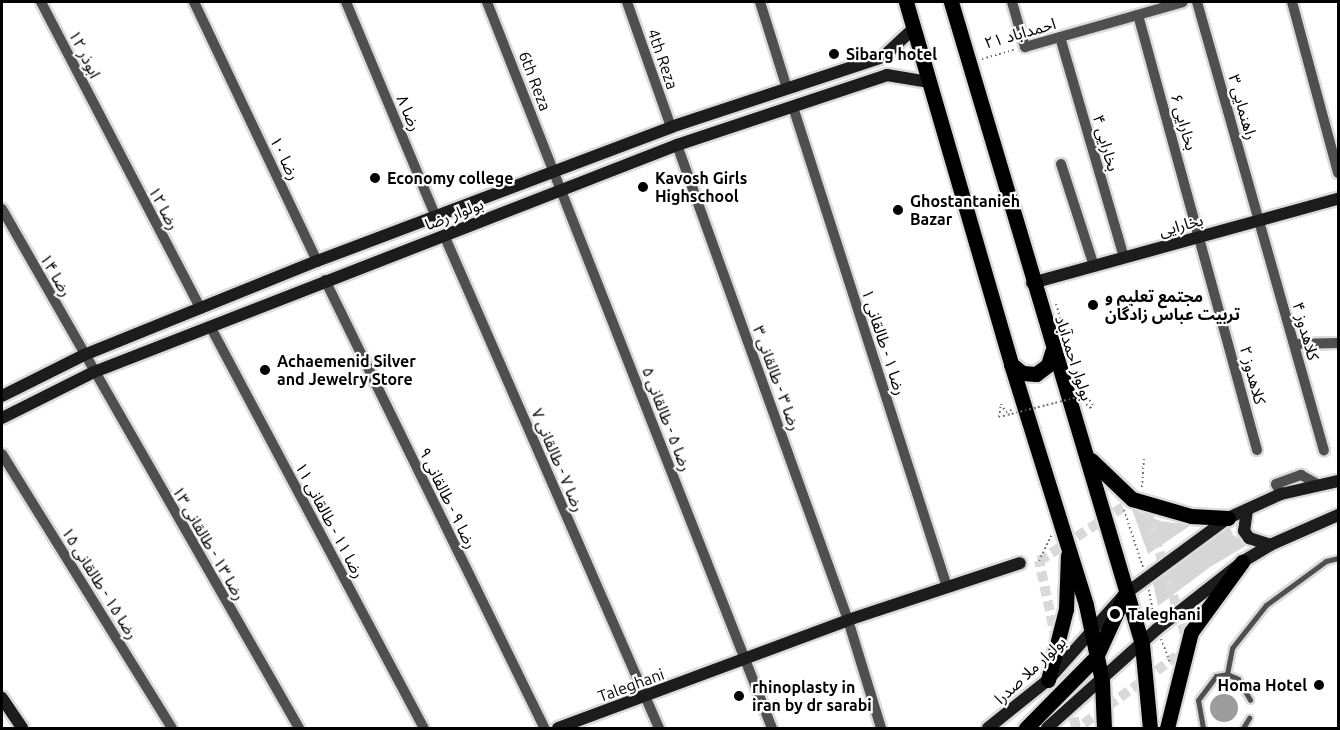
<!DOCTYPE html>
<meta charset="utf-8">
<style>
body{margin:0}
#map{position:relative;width:1340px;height:730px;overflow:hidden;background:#fff;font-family:Ubuntu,"Noto Sans Arabic",sans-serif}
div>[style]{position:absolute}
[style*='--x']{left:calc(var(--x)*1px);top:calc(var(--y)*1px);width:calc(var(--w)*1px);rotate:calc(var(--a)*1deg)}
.green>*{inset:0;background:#d6d6d6}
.water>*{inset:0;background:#9d9d9d}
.round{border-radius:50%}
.street-tunnel>*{height:10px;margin-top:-5px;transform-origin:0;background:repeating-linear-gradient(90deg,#d9d9d9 0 10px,transparent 0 15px)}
.path>*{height:2px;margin-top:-1px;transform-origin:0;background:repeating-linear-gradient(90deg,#717171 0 1.5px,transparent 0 4.5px)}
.roads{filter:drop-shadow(2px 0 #dbdbdb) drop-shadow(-2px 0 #dbdbdb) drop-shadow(0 2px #dbdbdb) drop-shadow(0 -2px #dbdbdb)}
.lane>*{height:5px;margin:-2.5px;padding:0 2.5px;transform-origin:2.5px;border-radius:2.5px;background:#4f4f4f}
.street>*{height:10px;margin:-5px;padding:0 5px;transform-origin:5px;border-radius:5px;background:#4f4f4f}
.secondary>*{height:12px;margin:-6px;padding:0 6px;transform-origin:6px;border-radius:6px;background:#1c1c1c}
.primary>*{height:15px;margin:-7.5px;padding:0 7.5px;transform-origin:7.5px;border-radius:7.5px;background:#000}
.path-bridge>*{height:2px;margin-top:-1px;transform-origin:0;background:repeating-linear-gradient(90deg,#717171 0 1.5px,transparent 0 4.5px)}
.dots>*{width:16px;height:16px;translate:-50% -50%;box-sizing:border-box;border:3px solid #fff;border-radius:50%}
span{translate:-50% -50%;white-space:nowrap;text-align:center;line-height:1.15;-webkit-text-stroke:4.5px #fff;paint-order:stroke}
.street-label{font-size:16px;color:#000}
.poi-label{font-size:16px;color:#000;font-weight:700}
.left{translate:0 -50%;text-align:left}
.right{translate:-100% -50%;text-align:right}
.frame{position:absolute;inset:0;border:3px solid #000;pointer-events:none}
</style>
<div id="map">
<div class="green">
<i style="clip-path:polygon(1132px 509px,1160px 521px,1191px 525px,1148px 554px)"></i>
<i style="clip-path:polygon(1229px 525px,1233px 535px,1249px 544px,1210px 567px,1158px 606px,1153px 583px)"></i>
</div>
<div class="water">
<i class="round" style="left:1210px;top:694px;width:28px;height:28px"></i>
</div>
<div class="street-tunnel">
<i style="--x:1056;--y:640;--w:81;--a:-102.1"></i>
<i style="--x:1039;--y:561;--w:122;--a:-32.7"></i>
<i style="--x:1142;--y:495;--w:159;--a:72.8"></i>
<i style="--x:1189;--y:647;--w:137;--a:143.9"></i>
<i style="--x:1060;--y:659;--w:71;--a:76.9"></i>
</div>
<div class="path">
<i style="--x:982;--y:59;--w:33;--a:-16"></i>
<i style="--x:1056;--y:304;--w:60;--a:73.7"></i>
<i style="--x:1083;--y:401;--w:10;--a:45"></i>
<i style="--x:1090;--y:408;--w:4;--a:-45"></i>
<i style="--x:1093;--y:405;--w:12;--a:-125"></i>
<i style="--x:999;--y:417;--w:13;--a:-81"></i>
<i style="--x:1001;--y:404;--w:9;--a:58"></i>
<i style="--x:1006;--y:412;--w:8;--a:-23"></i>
<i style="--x:1142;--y:487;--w:30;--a:-86"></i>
<i style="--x:1124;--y:510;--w:60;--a:71.6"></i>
<i style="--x:1039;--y:561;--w:28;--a:-64"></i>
<i style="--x:1149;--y:590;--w:27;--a:80"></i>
<i style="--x:1161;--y:639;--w:25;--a:69"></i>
</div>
<div class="roads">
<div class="lane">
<i style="--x:1227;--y:674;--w:26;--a:-79"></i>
<i style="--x:1232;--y:648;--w:55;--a:-51.7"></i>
<i style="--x:1266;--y:605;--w:74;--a:-36.3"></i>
<i style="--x:1326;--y:561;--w:12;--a:-14"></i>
<i style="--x:1203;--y:728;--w:28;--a:-100"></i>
<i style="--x:1198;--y:700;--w:30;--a:-53"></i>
<i style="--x:1216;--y:676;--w:11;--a:-10"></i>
<i style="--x:1227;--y:674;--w:12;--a:24"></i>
<i style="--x:1238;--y:679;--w:24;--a:60"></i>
<i style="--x:1243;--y:728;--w:12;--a:-59"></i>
</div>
<div class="street">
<i style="--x:41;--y:2;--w:346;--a:62.5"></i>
<i style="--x:194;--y:2;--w:287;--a:64.6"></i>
<i style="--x:346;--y:2;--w:233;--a:67.3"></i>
<i style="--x:487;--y:2;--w:780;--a:68.57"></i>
<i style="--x:627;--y:2;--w:133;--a:70.6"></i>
<i style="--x:760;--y:2;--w:90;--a:72.6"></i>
<i style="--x:1012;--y:2;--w:47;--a:73.9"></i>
<i style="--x:1025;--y:47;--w:164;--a:-15.9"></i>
<i style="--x:1197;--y:2;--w:466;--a:74.2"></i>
<i style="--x:1292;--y:2;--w:177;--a:74.9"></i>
<i style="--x:1138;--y:15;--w:451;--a:74.7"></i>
<i style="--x:1060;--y:37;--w:230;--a:73.8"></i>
<i style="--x:793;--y:107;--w:504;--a:72.21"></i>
<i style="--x:677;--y:145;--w:505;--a:70.2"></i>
<i style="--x:848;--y:620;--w:113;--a:73"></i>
<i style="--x:1061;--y:164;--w:107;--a:72.1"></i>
<i style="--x:2;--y:209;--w:598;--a:60.22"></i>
<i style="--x:444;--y:235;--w:538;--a:66.44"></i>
<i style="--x:325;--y:280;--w:499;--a:63.9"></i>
<i style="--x:210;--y:326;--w:455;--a:62"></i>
<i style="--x:1294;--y:344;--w:44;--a:-1.3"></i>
<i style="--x:2;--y:454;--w:322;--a:58.2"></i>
<i style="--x:1281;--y:494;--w:11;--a:-117"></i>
<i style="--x:1276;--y:484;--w:27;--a:-20"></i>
<i style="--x:1301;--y:475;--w:21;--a:29"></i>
</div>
<div class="secondary">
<i style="--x:1032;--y:283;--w:317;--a:-15.4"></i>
<i style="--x:2;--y:396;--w:92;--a:-26.6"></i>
<i style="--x:84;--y:355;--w:251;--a:-22"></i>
<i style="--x:317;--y:261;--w:379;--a:-20.7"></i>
<i style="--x:671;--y:127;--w:223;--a:-18.3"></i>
<i style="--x:883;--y:57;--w:42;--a:-43.1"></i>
<i style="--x:2;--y:418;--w:103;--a:-26.6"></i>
<i style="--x:94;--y:372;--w:626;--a:-21.27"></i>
<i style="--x:677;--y:145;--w:221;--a:-18.4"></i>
<i style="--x:887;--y:75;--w:43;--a:9.5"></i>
<i style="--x:1247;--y:510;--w:21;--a:98"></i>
<i style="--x:1244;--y:531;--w:9;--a:54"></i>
<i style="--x:1249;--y:538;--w:22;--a:18"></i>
<i style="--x:2;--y:698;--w:36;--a:56"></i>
<i style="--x:558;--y:728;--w:309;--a:-20.4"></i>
<i style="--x:848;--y:620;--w:181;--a:-18.3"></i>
<i style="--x:988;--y:728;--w:77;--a:-38.7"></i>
<i style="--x:1048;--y:680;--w:115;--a:-48.2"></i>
<i style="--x:1125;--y:594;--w:128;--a:-36.4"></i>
<i style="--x:1228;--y:518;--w:58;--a:-24.4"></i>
<i style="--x:1281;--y:494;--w:58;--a:-12.8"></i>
<i style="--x:1047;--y:728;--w:148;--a:-42"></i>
<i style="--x:1157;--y:629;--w:108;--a:-38.2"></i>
<i style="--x:1242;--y:562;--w:33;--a:-31"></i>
<i style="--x:1270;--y:545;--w:74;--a:-23.8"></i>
</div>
<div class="primary">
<i style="--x:906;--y:2;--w:377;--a:73.8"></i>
<i style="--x:1011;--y:364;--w:252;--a:72.7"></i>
<i style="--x:1086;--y:605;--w:78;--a:78.1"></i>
<i style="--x:1102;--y:681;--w:47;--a:87.6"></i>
<i style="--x:951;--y:2;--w:670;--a:73.43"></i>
<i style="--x:1142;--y:644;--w:84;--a:84.6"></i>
<i style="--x:1011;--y:364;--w:14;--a:39"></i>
<i style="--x:1022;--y:373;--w:14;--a:4"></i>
<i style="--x:1036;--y:374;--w:15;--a:-37"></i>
<i style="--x:1048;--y:365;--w:14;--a:-73"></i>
<i style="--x:1091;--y:460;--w:57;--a:43.6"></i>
<i style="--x:1132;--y:499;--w:61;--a:16.1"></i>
<i style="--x:1191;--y:516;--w:37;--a:3"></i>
<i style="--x:1048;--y:680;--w:73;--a:-75.8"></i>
<i style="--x:1066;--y:609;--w:54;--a:-87.9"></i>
<i style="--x:1026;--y:728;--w:100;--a:-45.4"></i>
<i style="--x:1096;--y:657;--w:69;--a:-65.3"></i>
<i style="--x:1167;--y:728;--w:99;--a:-76"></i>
<i style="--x:1191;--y:632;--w:87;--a:-53.9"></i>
</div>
</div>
<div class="path-bridge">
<i style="--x:999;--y:417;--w:90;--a:-14.2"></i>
</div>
<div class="dots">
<i style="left:834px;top:54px;background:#000"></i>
<i style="left:375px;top:178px;background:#000"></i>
<i style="left:643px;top:187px;background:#000"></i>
<i style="left:898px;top:210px;background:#000"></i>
<i style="left:1093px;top:305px;background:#000"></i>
<i style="left:265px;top:370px;background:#000"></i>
<i style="left:1115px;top:614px;background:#000"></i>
<i style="left:1319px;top:685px;background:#000"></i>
<i style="left:739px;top:696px;background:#000"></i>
</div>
<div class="street-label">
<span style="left:1020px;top:33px;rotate:-16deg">احمداباد ۲۱</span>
<span style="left:85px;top:54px;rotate:63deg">ابوذر ۱۲</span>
<span style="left:663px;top:59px;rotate:71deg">4th Reza</span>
<span style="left:535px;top:81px;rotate:69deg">6th Reza</span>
<span style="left:1243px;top:107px;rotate:74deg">راهنمایی ۳</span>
<span style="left:409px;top:113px;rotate:67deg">رضا ۸</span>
<span style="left:1184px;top:122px;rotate:74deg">بخارایی ۶</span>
<span style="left:1106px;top:143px;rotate:74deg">بخارایی ۴</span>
<span style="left:285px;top:158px;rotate:64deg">رضا ۱۰</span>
<span style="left:164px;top:208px;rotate:62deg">رضا ۱۲</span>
<span style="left:454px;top:214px;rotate:-21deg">بولوار رضا</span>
<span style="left:1181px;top:225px;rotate:-15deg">بخارایی</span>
<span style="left:56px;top:275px;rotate:60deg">رضا ۱۴</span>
<span style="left:1306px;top:331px;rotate:74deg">کلاهدوز ۴</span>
<span style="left:884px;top:342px;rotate:72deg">رضا ۱ - طالقانی ۱</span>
<span style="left:1074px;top:358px;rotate:72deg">بولوار احمدآباد</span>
<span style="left:1253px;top:375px;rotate:75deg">کلاهدوز ۲</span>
<span style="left:777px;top:378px;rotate:70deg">رضا ۳ - طالقانی ۳</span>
<span style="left:667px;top:419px;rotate:69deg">رضا ۵ - طالقانی ۵</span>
<span style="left:558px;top:460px;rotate:67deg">رضا ۷ - طالقانی ۷</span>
<span style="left:448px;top:498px;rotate:64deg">رضا ۹ - طالقانی ۹</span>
<span style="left:330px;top:520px;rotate:62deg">رضا ۱۱ - طالقانی ۱۱</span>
<span style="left:209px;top:543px;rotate:60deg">رضا ۱۳ - طالقانی ۱۳</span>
<span style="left:100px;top:583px;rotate:58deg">رضا ۱۵ - طالقانی ۱۵</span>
<span style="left:1030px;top:670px;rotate:-43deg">بولوار ملا صدرا</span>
<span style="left:631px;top:685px;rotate:-20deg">Taleghani</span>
</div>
<div class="poi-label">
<span class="left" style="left:846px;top:54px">Sibarg hotel</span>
<span class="left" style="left:387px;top:178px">Economy college</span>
<span class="left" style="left:655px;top:187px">Kavosh Girls<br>Highschool</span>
<span class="left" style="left:910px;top:210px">Ghostantanieh<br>Bazar</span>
<span class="left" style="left:1105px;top:305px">مجتمع تعلیم و<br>تربیت عباس زادگان</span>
<span class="left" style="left:277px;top:370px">Achaemenid Silver<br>and Jewelry Store</span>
<span class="left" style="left:1128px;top:614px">Taleghani</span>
<span class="right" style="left:1307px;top:685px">Homa Hotel</span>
<span class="left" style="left:752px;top:696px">rhinoplasty in<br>iran by dr sarabi</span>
</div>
<div class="frame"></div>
</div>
